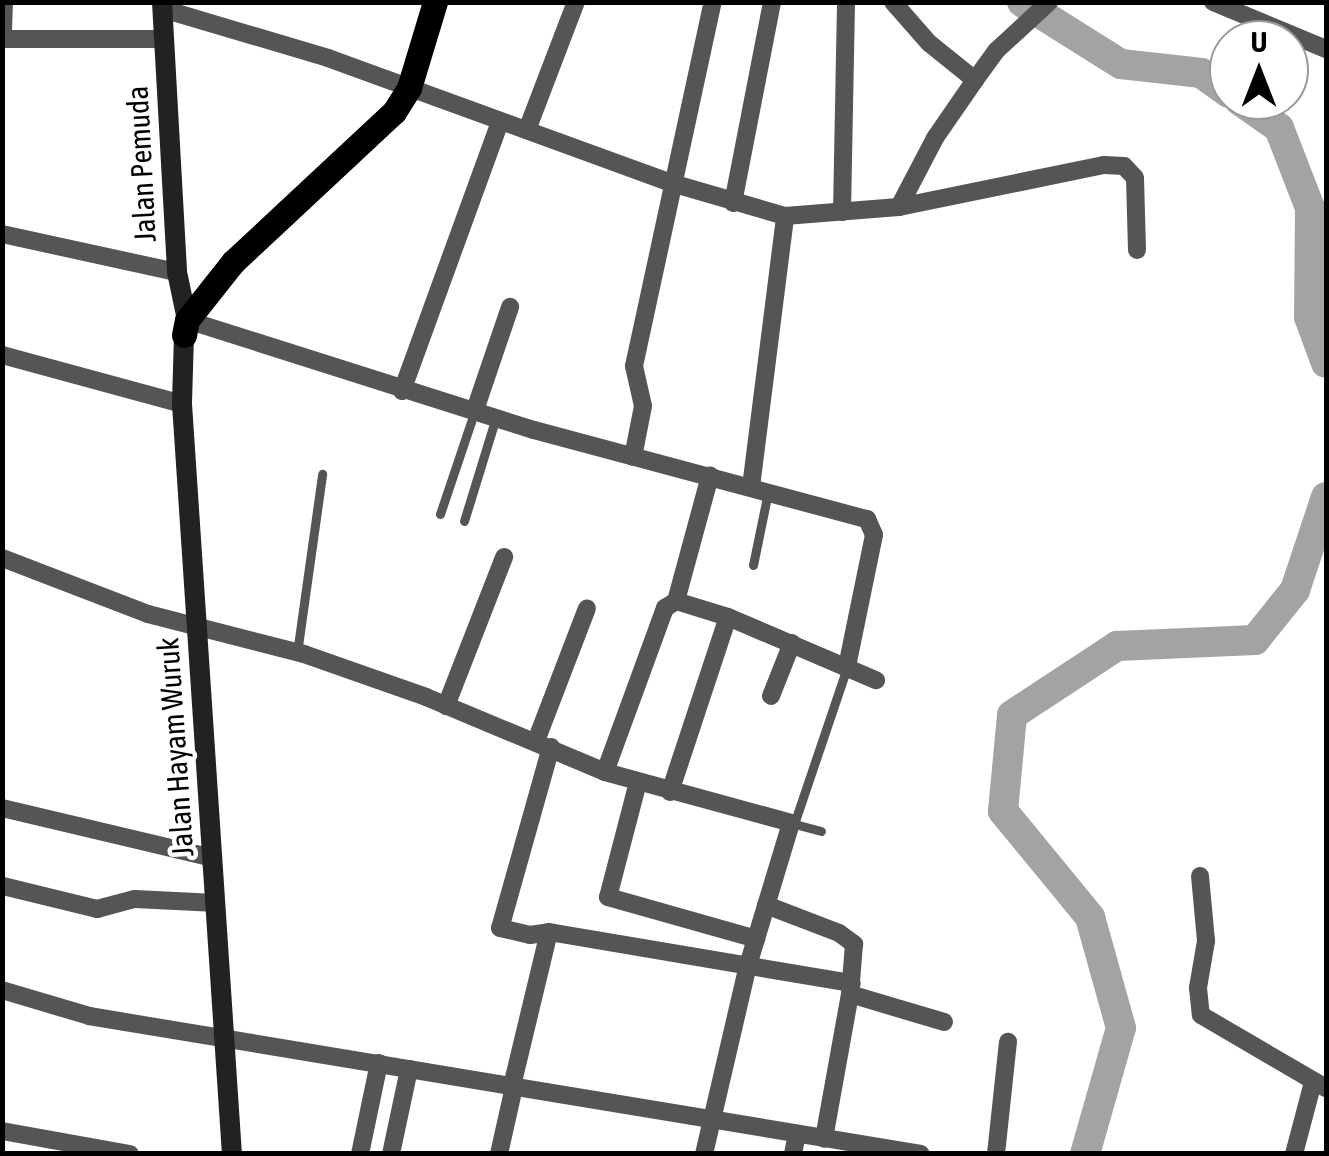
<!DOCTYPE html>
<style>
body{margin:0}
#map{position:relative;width:1329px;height:1156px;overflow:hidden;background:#fff;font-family:"Asap Condensed",sans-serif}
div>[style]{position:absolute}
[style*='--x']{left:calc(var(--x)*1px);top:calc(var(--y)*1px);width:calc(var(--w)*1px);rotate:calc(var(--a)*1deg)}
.river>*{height:30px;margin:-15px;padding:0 15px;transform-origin:15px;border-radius:15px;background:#a3a3a3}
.lane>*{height:9px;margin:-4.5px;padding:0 4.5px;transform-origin:4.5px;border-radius:4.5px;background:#555}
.street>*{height:18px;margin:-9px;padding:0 9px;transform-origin:9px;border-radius:9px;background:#555}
.secondary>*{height:20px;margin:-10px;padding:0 10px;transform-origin:10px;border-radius:10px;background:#222}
.primary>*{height:25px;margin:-12.5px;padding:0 12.5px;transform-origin:12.5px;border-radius:12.5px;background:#000}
span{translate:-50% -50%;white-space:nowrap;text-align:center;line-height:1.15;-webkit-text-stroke:9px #fff;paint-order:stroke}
.street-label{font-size:30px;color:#000}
.frame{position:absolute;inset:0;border:5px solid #000;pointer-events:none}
.north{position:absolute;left:1209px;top:20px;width:100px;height:100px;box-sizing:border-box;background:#fff;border:2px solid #999;border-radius:50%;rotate:0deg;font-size:28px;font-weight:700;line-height:40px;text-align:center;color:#000}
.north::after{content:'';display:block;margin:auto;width:35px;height:45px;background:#000;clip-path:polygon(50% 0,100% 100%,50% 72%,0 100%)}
</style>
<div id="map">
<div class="river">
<i style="--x:1022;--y:2;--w:117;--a:32.1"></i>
<i style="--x:1121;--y:64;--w:81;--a:6.4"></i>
<i style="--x:1201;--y:73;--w:34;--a:36"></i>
<i style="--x:1239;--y:100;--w:49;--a:35"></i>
<i style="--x:1279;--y:128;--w:86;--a:68.8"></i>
<i style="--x:1310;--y:208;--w:109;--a:90.5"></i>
<i style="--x:1309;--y:317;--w:49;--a:69.7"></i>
<i style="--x:1085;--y:1154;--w:131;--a:-74.1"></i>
<i style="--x:1121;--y:1028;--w:115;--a:-105.6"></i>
<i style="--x:1090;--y:917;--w:137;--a:-129.4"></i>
<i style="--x:1003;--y:811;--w:96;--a:-84.6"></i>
<i style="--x:1012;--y:715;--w:126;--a:-33.3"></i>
<i style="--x:1117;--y:646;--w:138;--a:-2.5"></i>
<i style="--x:1255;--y:640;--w:64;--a:-51.3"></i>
<i style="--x:1295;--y:590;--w:98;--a:-71.6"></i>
</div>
<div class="lane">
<i style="--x:440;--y:514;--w:107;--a:-71.4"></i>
<i style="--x:464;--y:521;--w:109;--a:-72.9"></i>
<i style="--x:753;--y:565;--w:75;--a:-78.4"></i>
<i style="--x:297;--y:653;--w:181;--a:-82"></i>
<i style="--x:791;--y:823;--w:31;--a:15"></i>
<i style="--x:794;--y:824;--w:166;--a:-71.3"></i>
</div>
<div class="street">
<i style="--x:4;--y:2;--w:37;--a:92"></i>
<i style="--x:3;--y:39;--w:160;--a:0"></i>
<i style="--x:893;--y:2;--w:55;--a:48.7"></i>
<i style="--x:929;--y:43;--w:59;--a:38.8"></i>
<i style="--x:1213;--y:2;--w:122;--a:22.6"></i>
<i style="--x:163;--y:9;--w:172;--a:16.5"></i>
<i style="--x:328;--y:58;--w:369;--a:20"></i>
<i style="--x:675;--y:184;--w:115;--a:16.2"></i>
<i style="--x:785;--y:216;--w:114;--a:-4.5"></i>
<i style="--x:899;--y:207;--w:209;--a:-11.6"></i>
<i style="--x:1104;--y:165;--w:20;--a:3"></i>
<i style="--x:1124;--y:166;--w:16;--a:47"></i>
<i style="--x:1135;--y:178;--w:72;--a:88.4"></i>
<i style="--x:527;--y:130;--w:137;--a:-69.1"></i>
<i style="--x:733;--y:203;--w:205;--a:-79"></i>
<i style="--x:899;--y:207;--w:78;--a:-62.4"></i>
<i style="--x:935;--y:138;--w:70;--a:-55.4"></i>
<i style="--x:975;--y:80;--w:37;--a:-54"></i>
<i style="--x:997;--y:50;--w:71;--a:-42.7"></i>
<i style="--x:842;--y:212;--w:210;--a:-88.9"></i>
<i style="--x:2;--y:234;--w:179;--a:12.3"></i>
<i style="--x:187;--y:320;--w:364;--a:17.6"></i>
<i style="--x:534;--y:430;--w:345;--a:15"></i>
<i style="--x:867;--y:519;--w:17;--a:66"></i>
<i style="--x:874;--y:535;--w:135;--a:101.6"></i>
<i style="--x:2;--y:355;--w:187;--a:15.2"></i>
<i style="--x:402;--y:391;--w:286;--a:-70"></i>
<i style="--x:475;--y:410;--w:109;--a:-71.2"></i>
<i style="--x:633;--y:457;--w:52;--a:-78.9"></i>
<i style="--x:643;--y:406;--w:41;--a:-102.7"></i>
<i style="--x:634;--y:366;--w:372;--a:-77.8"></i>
<i style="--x:751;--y:487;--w:273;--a:-82.8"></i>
<i style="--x:2;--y:558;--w:156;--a:21"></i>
<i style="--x:148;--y:614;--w:161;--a:14.4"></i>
<i style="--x:304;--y:654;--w:129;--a:19.4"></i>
<i style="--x:426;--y:697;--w:194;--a:22.7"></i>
<i style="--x:605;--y:772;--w:193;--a:15.3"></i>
<i style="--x:791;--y:823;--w:148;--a:106.8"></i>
<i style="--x:748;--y:965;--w:194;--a:103.1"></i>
<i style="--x:676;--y:601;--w:54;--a:17.1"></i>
<i style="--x:728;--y:617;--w:161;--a:23.1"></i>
<i style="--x:771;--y:696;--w:57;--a:-68.4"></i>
<i style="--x:446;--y:706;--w:160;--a:-68.7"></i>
<i style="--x:536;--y:741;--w:142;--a:-69"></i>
<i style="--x:551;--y:747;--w:188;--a:105.7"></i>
<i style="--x:500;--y:928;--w:31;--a:13"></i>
<i style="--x:530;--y:935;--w:19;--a:-9"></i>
<i style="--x:549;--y:932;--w:307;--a:9.6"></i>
<i style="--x:605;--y:772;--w:175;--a:-69.9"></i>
<i style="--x:665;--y:608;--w:13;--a:-32"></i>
<i style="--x:676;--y:601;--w:130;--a:-74.8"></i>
<i style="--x:638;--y:782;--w:119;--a:104.6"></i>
<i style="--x:608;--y:897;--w:154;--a:15.8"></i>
<i style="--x:670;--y:792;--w:184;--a:-71.7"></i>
<i style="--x:2;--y:808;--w:217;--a:13.3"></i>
<i style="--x:1200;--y:876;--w:65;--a:84.7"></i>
<i style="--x:1206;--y:941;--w:48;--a:99.7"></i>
<i style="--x:1198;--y:988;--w:27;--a:84"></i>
<i style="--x:1201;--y:1015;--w:145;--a:30.3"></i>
<i style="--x:3;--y:886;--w:97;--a:13.7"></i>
<i style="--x:97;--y:909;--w:39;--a:-15"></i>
<i style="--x:135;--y:899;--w:81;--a:2.8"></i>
<i style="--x:766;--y:905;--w:78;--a:21"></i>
<i style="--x:839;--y:933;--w:19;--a:36"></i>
<i style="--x:854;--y:944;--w:50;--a:94.6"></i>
<i style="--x:850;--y:994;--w:147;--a:100.2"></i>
<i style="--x:2;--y:990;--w:91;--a:16.6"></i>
<i style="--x:89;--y:1016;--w:843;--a:9.42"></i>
<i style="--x:850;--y:994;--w:98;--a:16.6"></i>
<i style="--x:512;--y:1086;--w:158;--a:-76.5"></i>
<i style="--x:2;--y:1131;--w:130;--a:10.2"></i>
<i style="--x:360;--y:1154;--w:93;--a:-78.2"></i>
<i style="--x:391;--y:1154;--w:87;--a:-78"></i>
<i style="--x:499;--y:1154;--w:69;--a:-77.4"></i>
<i style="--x:793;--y:1154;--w:20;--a:-79"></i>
<i style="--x:996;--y:1154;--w:113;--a:-83.9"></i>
<i style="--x:1294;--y:1154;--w:74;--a:-75.2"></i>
</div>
<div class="secondary">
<i style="--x:162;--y:2;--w:270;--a:86.8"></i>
<i style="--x:177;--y:272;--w:49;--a:78.2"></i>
<i style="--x:184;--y:335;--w:69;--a:91.7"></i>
<i style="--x:182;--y:404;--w:752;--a:86.19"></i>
</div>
<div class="primary">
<i style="--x:184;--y:335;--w:15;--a:-79"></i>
<i style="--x:187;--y:320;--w:74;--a:-51.6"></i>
<i style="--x:233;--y:262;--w:220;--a:-43"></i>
<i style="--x:394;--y:112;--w:28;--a:-58"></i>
<i style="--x:409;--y:88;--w:90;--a:-73.2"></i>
</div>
<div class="street-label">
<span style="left:141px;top:164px;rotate:-93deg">Jalan Pemuda</span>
<span style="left:175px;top:747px;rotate:-94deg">Jalan Hayam Wuruk</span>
</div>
<div class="frame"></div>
<div class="north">U</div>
</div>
